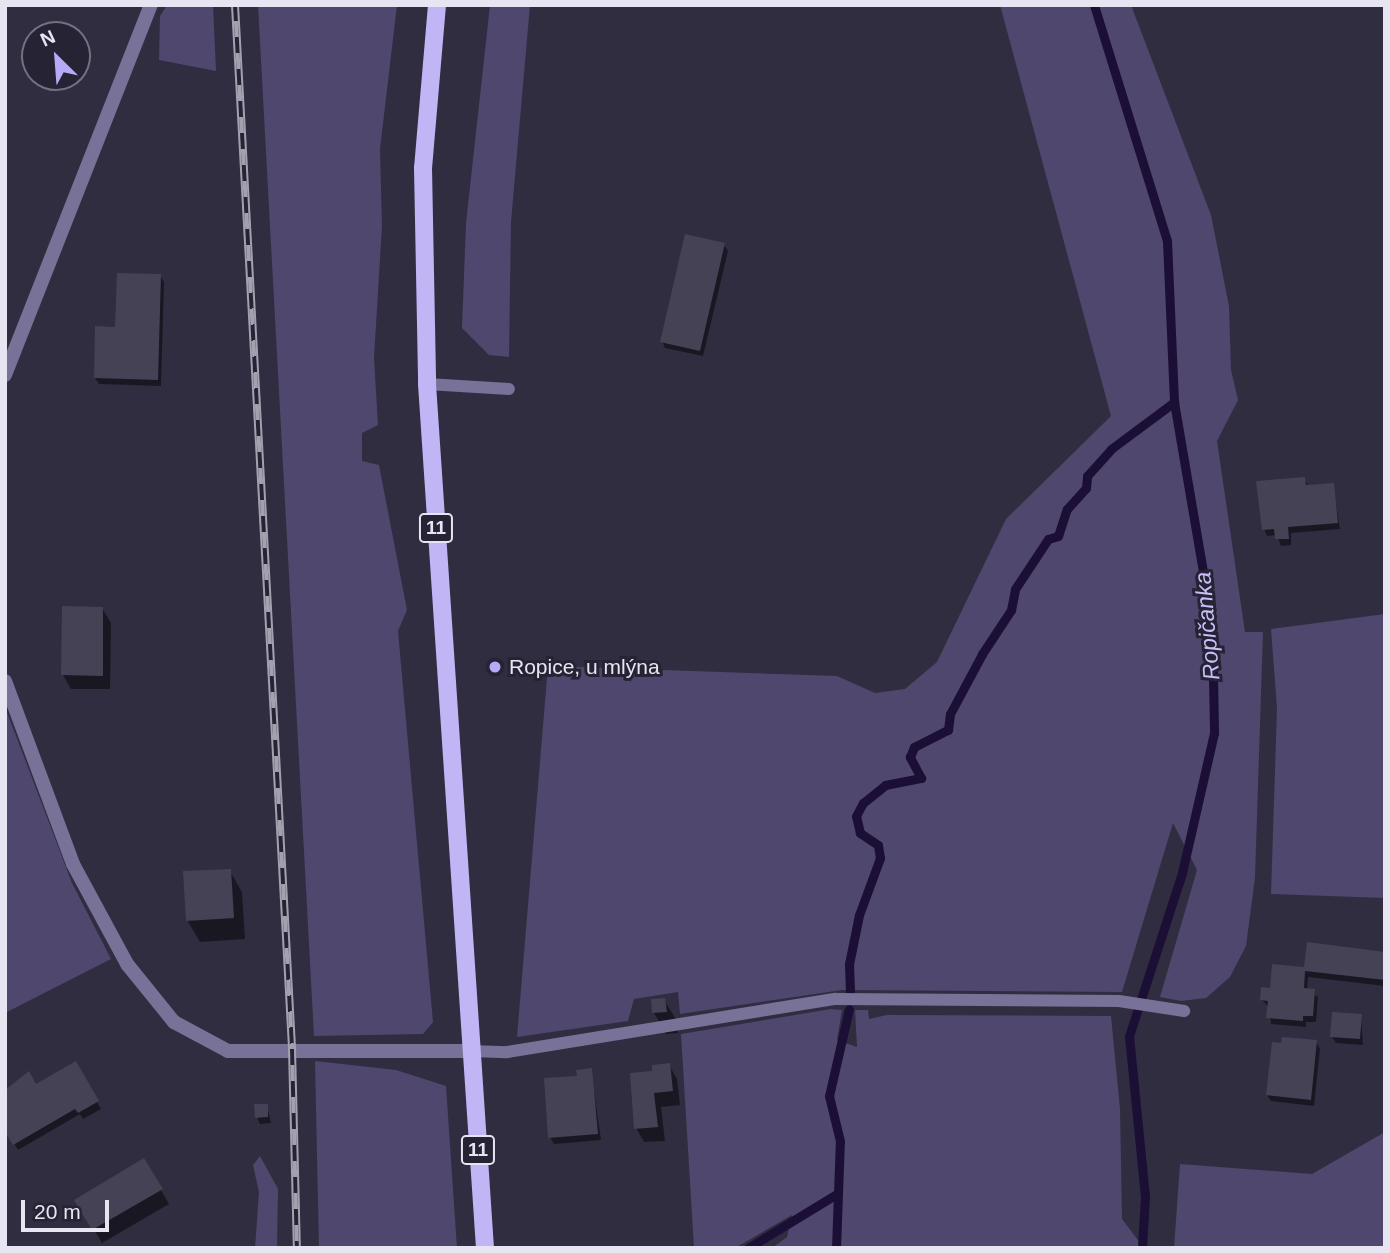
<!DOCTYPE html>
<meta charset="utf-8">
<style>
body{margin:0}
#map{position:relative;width:1390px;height:1253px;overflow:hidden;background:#302d40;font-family:Helvetica,sans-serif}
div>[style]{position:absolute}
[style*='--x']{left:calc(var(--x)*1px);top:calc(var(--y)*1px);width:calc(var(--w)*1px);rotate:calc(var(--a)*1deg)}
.green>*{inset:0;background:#4f476d}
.shadow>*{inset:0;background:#0007}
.stream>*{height:9px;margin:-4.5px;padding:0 4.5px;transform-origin:4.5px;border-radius:4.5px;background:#1b0f36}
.building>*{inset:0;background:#454256}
.lane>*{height:12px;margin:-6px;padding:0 6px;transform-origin:6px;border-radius:6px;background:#787198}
.street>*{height:14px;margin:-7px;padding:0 7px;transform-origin:7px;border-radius:7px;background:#787198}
.primary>*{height:18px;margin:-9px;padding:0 9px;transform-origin:9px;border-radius:9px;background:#c1b5f5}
.rail>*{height:8px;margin-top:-4px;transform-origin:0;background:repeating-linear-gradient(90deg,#262335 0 16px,#a3a1b0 0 32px);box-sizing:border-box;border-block:2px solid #a3a1b0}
.dots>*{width:19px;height:19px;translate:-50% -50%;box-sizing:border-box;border:4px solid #262335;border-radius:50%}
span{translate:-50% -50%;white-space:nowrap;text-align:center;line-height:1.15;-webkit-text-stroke:6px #262335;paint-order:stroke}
.shield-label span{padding:2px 5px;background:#262335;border:2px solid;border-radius:5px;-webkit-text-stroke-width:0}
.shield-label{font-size:19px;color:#e7e5f2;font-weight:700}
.poi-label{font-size:21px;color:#e7e5f2}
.left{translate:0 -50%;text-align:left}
.water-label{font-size:23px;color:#c9bef9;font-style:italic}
.frame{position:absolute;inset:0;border:7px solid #e7e5f2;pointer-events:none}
.north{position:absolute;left:21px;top:21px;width:70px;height:70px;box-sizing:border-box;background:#262335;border:2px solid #737181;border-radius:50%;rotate:335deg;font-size:19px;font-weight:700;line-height:28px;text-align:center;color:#e7e5f2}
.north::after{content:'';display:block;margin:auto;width:24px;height:32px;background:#b9aaf7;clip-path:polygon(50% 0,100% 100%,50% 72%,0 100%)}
.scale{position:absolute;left:21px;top:1200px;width:88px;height:32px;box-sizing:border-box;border:4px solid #e7e5f2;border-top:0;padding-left:9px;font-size:21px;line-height:24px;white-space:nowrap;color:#e7e5f2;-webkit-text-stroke:5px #262335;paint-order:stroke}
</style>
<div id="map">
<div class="green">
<i style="clip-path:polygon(167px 5px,213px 5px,216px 71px,159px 60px,160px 16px)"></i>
<i style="clip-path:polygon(258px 5px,397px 5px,380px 149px,382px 226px,374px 358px,378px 425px,362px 433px,362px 461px,379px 465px,407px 610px,398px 631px,433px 1022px,423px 1034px,314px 1036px)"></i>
<i style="clip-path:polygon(490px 5px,530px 5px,511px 222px,509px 357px,489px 355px,462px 328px,466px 223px)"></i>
<i style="clip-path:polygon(1000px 5px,1131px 5px,1211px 215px,1229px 306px,1231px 370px,1238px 400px,1217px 441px,1245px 632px,1263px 632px,1255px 878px,1246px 946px,1230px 977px,1206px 998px,1181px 1001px,1160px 997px,1197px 870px,1173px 823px,1122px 992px,842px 990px,680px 1014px,678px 992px,634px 999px,628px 1021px,517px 1037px,548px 666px,837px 676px,875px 693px,905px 689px,937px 662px,1006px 519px,1111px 416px)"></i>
<i style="clip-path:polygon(1385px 614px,1385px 898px,1271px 894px,1277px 708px,1271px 629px)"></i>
<i style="clip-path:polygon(5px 707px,72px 883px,111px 959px,5px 1013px)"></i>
<i style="clip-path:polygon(831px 1009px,842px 1010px,837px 1040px,857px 1047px,855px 1010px,868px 1010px,869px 1019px,887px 1015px,1111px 1016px,1120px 1109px,1122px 1219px,1144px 1248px,772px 1248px,787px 1237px,792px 1215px,735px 1248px,694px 1248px,681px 1034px)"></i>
<i style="clip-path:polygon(315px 1061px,396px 1070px,446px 1086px,457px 1248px,319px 1248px)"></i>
<i style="clip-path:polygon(1385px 1132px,1385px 1248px,1174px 1248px,1180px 1164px,1312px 1174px)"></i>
<i style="clip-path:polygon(260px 1156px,278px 1189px,277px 1248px,255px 1248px,259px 1192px,253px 1165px)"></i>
</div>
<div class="shadow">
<i style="clip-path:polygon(724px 245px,728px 251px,703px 356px,665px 348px,662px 341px)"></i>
<i style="clip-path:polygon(160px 276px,164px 282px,161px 386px,99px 384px,95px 378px,117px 328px)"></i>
<i style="clip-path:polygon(1304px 479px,1308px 485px,1333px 484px,1340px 529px,1291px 533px,1291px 545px,1281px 546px,1277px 535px,1267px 536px,1264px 529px)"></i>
<i style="clip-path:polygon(102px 608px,111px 623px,110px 689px,71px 689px,63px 675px)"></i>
<i style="clip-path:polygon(230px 871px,242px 892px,245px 939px,200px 942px,187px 920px)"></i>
<i style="clip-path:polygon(1385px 953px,1385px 986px,1308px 977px,1307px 990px,1318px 997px,1316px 1022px,1306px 1022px,1306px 1027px,1271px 1024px,1269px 1007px,1262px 1000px,1272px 990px,1306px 969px)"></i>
<i style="clip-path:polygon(664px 1000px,677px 1021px,678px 1033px,666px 1034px,654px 1013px,653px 1001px)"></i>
<i style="clip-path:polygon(1361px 1016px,1363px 1045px,1336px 1043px,1332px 1037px)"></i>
<i style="clip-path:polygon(1316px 1042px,1320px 1049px,1314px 1106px,1271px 1101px,1267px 1095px)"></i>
<i style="clip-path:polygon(75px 1063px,101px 1109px,83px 1119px,80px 1114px,18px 1150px,5px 1128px)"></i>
<i style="clip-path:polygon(669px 1065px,677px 1079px,680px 1105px,661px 1107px,665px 1141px,644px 1142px,636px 1128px,654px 1073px)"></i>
<i style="clip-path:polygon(591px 1070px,601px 1140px,554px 1144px,550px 1137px,579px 1077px)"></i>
<i style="clip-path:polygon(267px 1106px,271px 1123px,260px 1124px,257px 1117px)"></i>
<i style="clip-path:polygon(144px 1161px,169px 1204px,102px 1243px,77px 1201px)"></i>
</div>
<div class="stream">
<i style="--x:1094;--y:5;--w:247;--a:72.8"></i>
<i style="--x:1167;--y:241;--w:161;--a:87.5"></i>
<i style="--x:1174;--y:402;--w:226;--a:80.3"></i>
<i style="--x:1212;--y:625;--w:108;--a:88.9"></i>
<i style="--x:1214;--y:733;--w:144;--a:102.9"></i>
<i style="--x:1182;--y:873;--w:171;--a:108"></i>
<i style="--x:1129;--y:1036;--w:162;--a:84.3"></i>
<i style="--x:1145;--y:1197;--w:51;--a:93.4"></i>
<i style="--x:850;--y:992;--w:28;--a:-92"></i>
<i style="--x:849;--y:964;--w:50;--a:-78.5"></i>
<i style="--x:859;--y:915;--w:61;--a:-69.8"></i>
<i style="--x:880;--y:858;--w:13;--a:-99"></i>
<i style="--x:878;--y:845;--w:22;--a:-146"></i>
<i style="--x:860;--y:833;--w:17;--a:-103"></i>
<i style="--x:856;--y:816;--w:15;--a:-62"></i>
<i style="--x:863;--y:803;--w:28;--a:-39"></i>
<i style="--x:885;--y:785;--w:37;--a:-11"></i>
<i style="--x:921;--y:778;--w:24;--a:-118"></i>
<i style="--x:910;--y:757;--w:11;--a:-68"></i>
<i style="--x:914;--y:747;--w:38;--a:-27"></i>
<i style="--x:948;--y:730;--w:16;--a:-83"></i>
<i style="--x:950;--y:714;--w:68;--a:-61.9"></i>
<i style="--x:982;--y:654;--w:53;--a:-56.6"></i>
<i style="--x:1011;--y:610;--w:21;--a:-79"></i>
<i style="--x:1015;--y:589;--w:60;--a:-56.6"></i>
<i style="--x:1048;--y:539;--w:10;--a:-17"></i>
<i style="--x:1058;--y:536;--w:28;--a:-72"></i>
<i style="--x:1067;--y:509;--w:28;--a:-48"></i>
<i style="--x:1086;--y:488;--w:12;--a:-85"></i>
<i style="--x:1087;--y:476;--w:36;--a:-48"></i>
<i style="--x:1111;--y:449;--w:79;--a:-36.7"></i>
<i style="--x:748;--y:1248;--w:105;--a:-31.4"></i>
<i style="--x:836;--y:1248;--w:107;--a:-87.9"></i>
<i style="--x:840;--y:1141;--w:46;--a:-103.7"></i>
<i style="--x:829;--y:1096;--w:89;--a:-77.1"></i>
</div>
<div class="building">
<i style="clip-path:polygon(685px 234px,725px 243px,700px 351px,660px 342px)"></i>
<i style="clip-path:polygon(117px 273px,161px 274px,158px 380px,94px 378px,95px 326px,115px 327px)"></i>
<i style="clip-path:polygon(1305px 477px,1306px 485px,1334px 483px,1338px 523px,1288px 527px,1289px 539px,1275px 539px,1274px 529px,1262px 530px,1256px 481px)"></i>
<i style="clip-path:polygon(62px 606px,103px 607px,103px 676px,61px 675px)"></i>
<i style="clip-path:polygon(231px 869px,234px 918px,186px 921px,183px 871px)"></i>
<i style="clip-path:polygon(1307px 942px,1385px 952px,1385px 980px,1305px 971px,1304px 988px,1315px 989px,1313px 1016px,1303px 1016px,1303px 1021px,1266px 1018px,1268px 1001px,1260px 1000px,1261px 987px,1270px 988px,1272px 964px,1304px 967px)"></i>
<i style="clip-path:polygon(665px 998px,667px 1012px,652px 1013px,651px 999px)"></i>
<i style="clip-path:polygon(1332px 1012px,1362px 1014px,1360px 1039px,1330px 1037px)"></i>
<i style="clip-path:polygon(1282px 1037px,1317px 1040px,1311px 1100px,1266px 1095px,1272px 1042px,1281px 1043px)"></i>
<i style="clip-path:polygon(76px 1061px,99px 1101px,78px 1113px,75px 1109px,13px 1145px,5px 1132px,5px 1090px,29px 1071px,36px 1084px)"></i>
<i style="clip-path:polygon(670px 1063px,673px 1091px,654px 1093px,658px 1127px,634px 1129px,630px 1073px,652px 1071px,652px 1065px)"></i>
<i style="clip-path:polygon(592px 1068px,598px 1134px,548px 1138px,544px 1078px,577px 1076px,576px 1070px)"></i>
<i style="clip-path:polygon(254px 1104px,268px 1104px,268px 1117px,255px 1118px)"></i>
<i style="clip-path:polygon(144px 1158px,163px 1189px,92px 1230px,74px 1200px)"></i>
</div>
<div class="lane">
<i style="--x:427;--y:384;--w:82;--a:3.5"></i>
<i style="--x:471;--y:1051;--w:36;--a:2"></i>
<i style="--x:507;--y:1052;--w:333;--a:-9.2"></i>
<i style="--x:836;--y:999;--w:283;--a:0.4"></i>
<i style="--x:1119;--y:1001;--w:66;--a:8.7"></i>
</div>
<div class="street">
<i style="--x:5;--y:375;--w:398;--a:-68.5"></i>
<i style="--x:5;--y:681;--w:195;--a:69.6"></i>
<i style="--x:73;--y:864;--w:114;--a:61.6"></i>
<i style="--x:127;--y:964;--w:75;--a:51"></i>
<i style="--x:174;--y:1022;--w:61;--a:28.2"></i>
<i style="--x:228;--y:1051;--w:243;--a:0"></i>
</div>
<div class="primary">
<i style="--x:437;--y:5;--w:164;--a:94.9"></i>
<i style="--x:423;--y:168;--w:216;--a:88.9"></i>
<i style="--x:427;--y:384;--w:866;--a:86.16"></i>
</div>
<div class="rail">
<i style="--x:235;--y:5;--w:1046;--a:86.87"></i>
<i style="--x:292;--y:1049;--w:199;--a:88.6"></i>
</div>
<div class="dots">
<i style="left:495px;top:667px;background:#b9aaf7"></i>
</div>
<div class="shield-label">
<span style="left:436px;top:528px">11</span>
<span style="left:478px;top:1150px">11</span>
</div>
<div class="poi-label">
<span class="left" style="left:509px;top:667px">Ropice, u mlýna</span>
</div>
<div class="water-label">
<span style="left:1207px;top:626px;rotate:-95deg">Ropičanka</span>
</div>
<div class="frame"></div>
<div class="north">N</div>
<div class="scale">20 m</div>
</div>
